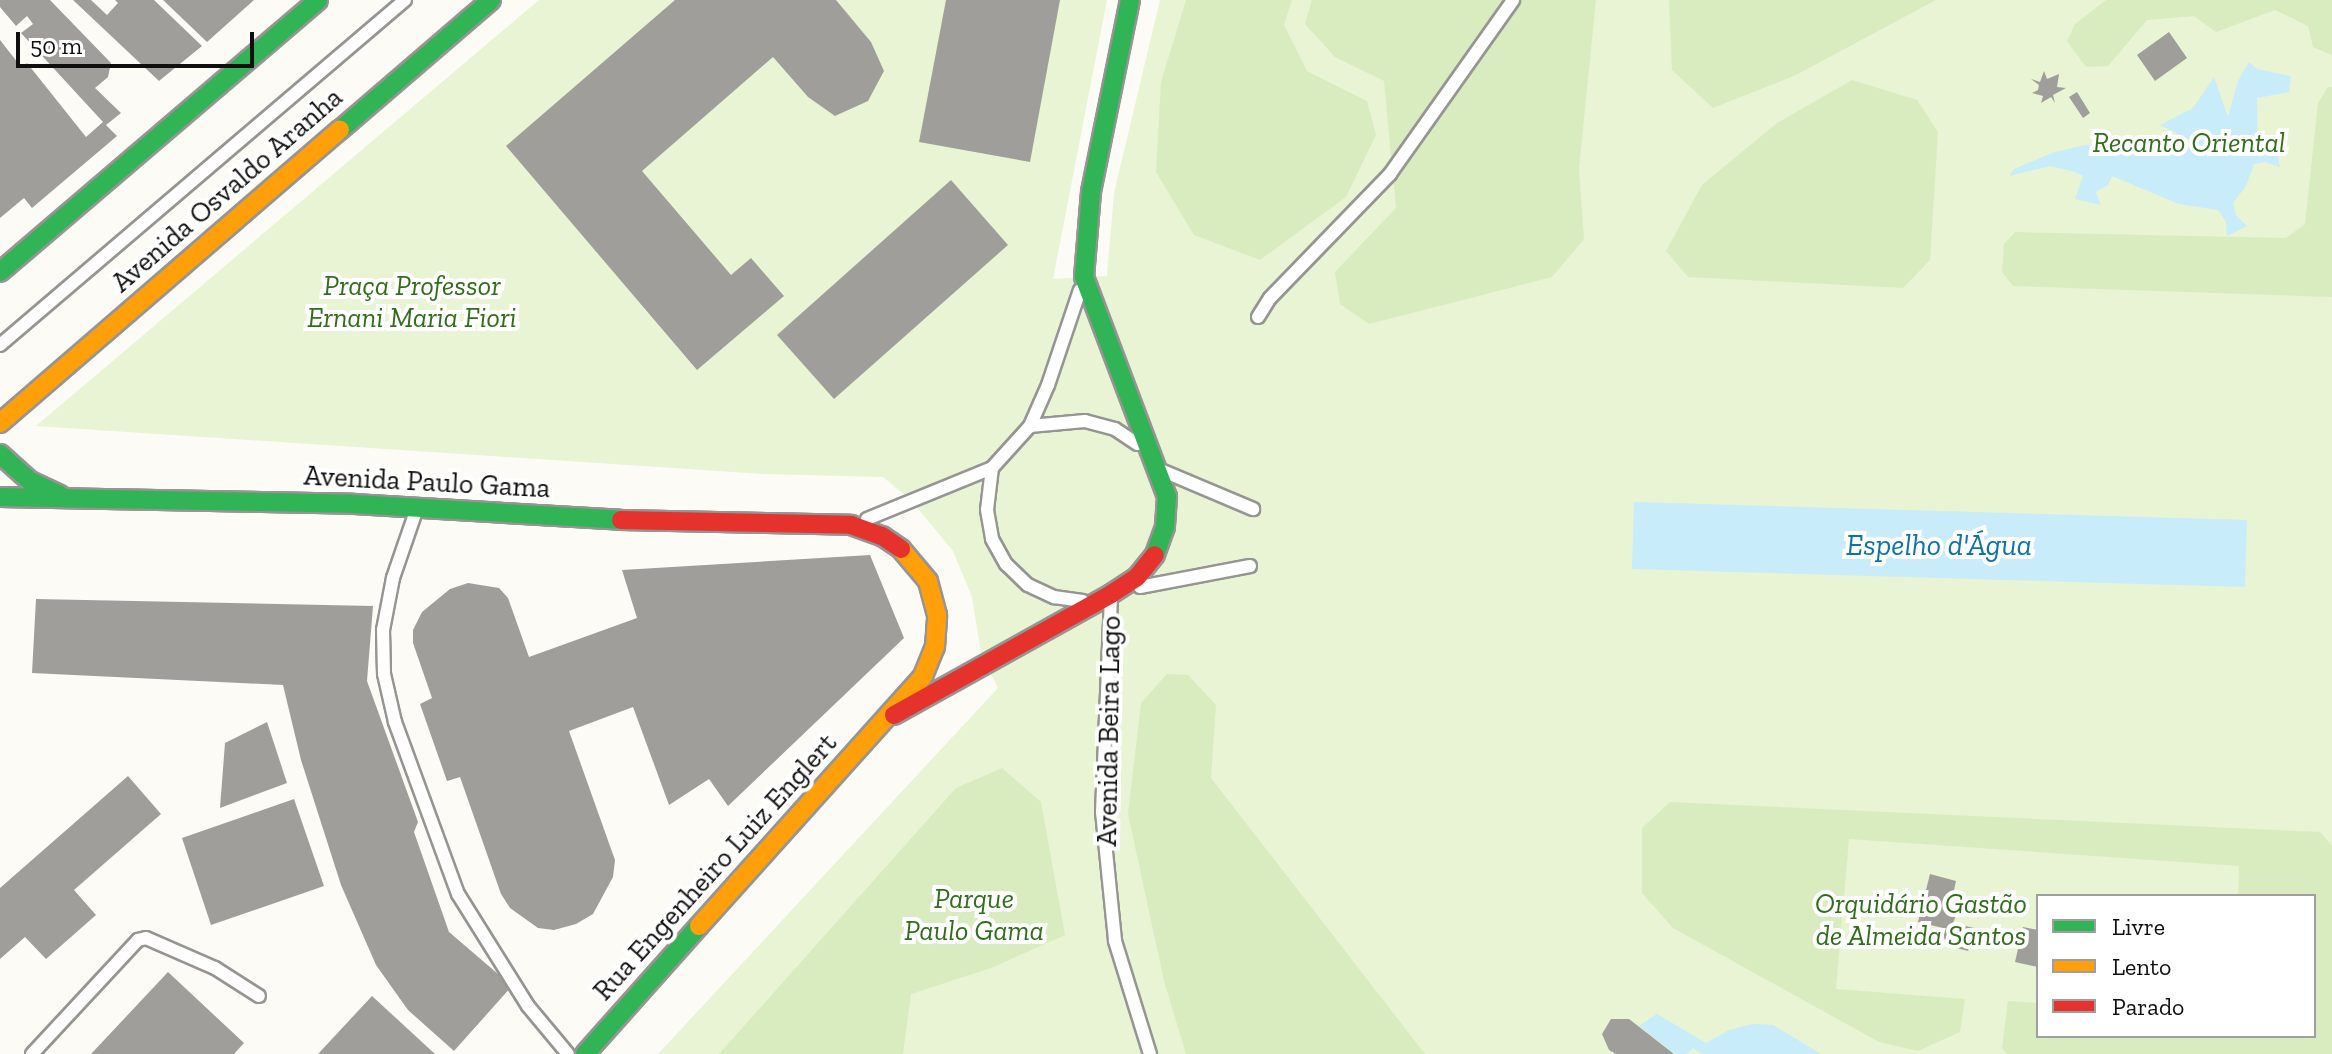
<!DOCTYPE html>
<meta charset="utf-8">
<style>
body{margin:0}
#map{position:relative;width:2332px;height:1054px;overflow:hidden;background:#fcfbf5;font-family:"Zilla Slab",serif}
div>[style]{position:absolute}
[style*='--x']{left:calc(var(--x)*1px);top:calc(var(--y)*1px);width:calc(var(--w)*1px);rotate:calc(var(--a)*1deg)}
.green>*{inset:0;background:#e8f4d3}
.forest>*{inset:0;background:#d9ecc0}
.water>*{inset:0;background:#c8ecf9}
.building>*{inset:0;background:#a09e9a}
.roads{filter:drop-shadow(2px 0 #969593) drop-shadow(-2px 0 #969593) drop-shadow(0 2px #969593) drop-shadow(0 -2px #969593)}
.lane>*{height:12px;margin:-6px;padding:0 6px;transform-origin:6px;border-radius:6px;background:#fffefe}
.fast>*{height:18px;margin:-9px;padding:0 9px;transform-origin:9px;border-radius:9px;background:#30b455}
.slow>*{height:18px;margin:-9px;padding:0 9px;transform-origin:9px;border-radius:9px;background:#ff9f0a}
.jam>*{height:18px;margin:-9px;padding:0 9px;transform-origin:9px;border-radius:9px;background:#e5322d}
span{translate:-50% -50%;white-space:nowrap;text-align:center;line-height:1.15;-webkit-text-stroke:8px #fff;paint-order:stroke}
.park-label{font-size:28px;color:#316e19;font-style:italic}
.street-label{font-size:28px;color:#0f0f0f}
.water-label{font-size:30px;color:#0c73ae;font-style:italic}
.legend{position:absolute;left:2036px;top:894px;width:280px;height:144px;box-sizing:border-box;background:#fff;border:2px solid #9f9f9f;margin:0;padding:10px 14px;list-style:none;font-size:24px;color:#0f0f0f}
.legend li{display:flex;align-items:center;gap:16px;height:40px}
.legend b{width:40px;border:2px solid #9f9f9f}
.scale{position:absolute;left:16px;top:32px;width:238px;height:36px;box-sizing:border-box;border:4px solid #0f0f0f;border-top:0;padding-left:10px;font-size:24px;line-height:28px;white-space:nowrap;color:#0f0f0f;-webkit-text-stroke:6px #fff;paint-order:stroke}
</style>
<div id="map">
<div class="green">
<i style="clip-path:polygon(evenodd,539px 0,1107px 0,1053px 279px,1107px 276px,1114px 193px,1160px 0,2332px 0,2332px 1054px,658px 1054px,998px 688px,981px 653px,972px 597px,953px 551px,910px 499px,883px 477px,764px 474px,36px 426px,539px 0,2038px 896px,2314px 896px,2314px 1036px,2038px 1036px,2038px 896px)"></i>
</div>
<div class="forest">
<i style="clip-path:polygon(1186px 0,1292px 0,1284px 25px,1307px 71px,1367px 101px,1376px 135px,1346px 197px,1260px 260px,1194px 235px,1156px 172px,1161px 82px)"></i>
<i style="clip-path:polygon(1312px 0,1596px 0,1579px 169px,1584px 239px,1552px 277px,1369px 324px,1340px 304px,1335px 272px,1396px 208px,1384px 81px,1335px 57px,1305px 24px)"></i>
<i style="clip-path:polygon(1669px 0,1936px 0,1794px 76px,1713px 108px,1672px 70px)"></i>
<i style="clip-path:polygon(2106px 0,2332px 0,2332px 55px,2313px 47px,2308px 26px,2275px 10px,2216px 32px,2194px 16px,2147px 20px,2108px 66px,2086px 67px,2067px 41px,2075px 24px)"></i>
<i style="clip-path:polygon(1852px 80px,1917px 100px,1938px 132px,1930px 260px,1903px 288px,1688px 277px,1666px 251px,1702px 185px,1777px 123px)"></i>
<i style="clip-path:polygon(2328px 87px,2332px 87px,2332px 297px,2013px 286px,2002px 272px,2004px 244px,2015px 232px,2286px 238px,2305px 224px,2318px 103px)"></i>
<i style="clip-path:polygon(1167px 674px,1188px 675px,1216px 705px,1211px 778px,1425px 1054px,1186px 1054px,1164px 981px,1128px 814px,1141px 703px)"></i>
<i style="clip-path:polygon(1002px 768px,1041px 802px,1065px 935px,991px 968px,911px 994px,903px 1054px,719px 1054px,956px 788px)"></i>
<i style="clip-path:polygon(1670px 802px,2320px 832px,2332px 846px,2332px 1054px,2007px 1054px,2002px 1048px,2008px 1001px,2038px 1003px,2038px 1036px,2314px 1036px,2314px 896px,2238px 896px,2239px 866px,1849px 839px,1836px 989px,1965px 999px,1960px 1032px,1918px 1051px,1879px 1042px,1673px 928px,1642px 893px,1642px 828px)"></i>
</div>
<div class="water">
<i style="clip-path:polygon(2249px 62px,2257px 69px,2291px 76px,2289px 92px,2257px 98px,2258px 149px,2282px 145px,2278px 158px,2280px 167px,2265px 162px,2254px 164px,2246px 186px,2233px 203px,2236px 215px,2247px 226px,2227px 236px,2226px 222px,2218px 210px,2179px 204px,2112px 176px,2108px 185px,2096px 192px,2101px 205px,2075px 199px,2083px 176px,2075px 172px,2050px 166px,2009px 176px,2014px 169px,2052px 153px,2085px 145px,2109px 144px,2110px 138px,2120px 146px,2129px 147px,2131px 138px,2141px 147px,2151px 148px,2156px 138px,2168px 146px,2189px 148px,2195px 143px,2160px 125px,2193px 108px,2214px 77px,2228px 117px,2238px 81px)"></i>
<i style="clip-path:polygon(1634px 502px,2247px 520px,2245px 587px,1632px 569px)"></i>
<i style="clip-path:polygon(1657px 1014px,1706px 1043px,1729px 1030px,1752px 1024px,1773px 1025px,1821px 1054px,1702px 1054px,1693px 1048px,1687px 1054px,1675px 1054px,1639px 1026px)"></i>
</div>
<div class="building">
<i style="clip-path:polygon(0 0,50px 0,111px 63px,108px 77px,95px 88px,121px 113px,106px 125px,117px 136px,32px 208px,24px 198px,0 218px,0 40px,22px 68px,27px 63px,86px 137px,103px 122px,21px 33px,33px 24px,27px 16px,16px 26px,0 7px)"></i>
<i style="clip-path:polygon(73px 0,91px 0,107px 15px,118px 3px,115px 0,154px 0,202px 46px,159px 81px)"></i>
<i style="clip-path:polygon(163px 0,254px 0,207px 42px)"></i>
<i style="clip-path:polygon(675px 0,836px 0,871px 42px,884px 71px,868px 101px,835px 116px,808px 97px,773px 57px,642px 171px,731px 275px,751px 258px,784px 296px,697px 370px,506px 146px)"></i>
<i style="clip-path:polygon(946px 0,1060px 0,1030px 162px,919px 142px)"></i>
<i style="clip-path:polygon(2169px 32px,2187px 58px,2155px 81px,2137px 55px)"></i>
<i style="clip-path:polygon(2044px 71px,2047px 79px,2059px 74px,2057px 87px,2066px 88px,2053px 95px,2055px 103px,2051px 97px,2041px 103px,2043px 96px,2032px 93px,2038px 90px,2039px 85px,2031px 79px,2040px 82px)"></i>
<i style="clip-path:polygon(2077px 92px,2090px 113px,2083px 118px,2069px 97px)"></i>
<i style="clip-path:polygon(951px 180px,1008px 245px,834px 399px,777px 335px)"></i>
<i style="clip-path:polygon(870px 555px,904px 638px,728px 806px,709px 779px,669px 805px,633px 707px,569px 731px,615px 860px,613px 877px,593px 914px,576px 924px,554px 930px,538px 928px,510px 908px,501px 894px,460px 777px,447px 781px,420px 704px,432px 698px,413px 643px,413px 630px,422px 612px,450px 589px,468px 583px,499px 588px,508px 598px,529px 657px,637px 618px,622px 570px)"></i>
<i style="clip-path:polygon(36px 599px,373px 606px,367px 681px,418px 822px,414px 832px,449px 932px,512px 986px,454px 1051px,408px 1010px,376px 965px,341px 885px,301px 760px,283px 685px,32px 673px)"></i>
<i style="clip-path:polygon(267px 722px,287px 783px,220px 808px,225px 743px)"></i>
<i style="clip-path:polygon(128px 776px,161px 814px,74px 890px,96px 915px,46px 959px,25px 937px,0 959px,0 888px)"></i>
<i style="clip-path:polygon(294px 799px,324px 886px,211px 925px,182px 838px)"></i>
<i style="clip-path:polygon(1930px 874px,1956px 881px,1952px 899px,1962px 901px,1953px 923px,1974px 928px,1968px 951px,1945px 945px,1943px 928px,1918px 922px)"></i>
<i style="clip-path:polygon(2023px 927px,2038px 930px,2038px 967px,2015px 962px)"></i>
<i style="clip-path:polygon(168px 972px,244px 1043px,234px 1054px,91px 1054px)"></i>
<i style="clip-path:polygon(372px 996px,435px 1054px,318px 1054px)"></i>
<i style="clip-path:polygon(1611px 1019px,1629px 1019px,1674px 1054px,1616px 1054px,1609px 1050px,1602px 1034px)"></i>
</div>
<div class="roads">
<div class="lane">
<i style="--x:1258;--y:317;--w:22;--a:-58"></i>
<i style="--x:1270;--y:298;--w:173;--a:-45.9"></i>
<i style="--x:1390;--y:174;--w:213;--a:-54.7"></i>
<i style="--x:0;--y:345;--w:532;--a:-40.43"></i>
<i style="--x:1030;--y:426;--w:45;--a:-66.3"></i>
<i style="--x:1048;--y:385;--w:100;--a:-71.4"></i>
<i style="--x:992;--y:468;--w:42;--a:96.8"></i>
<i style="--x:987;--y:510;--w:29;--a:80"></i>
<i style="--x:992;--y:539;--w:29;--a:61"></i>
<i style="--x:1006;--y:564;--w:30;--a:44"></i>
<i style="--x:1028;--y:585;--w:29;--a:25"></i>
<i style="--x:1054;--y:597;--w:29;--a:8"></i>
<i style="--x:1163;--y:471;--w:98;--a:22.9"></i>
<i style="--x:415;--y:514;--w:68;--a:109"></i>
<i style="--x:393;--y:578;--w:53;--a:100.9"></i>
<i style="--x:383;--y:630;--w:44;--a:88.7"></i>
<i style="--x:384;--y:674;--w:49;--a:77.1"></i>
<i style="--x:395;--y:722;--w:183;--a:69.9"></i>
<i style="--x:458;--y:894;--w:132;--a:58"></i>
<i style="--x:528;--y:1006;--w:62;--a:50.2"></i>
<i style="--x:867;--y:519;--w:135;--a:-22.2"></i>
<i style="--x:992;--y:468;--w:57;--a:-47.9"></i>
<i style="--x:1030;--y:426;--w:55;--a:-5.2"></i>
<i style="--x:1085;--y:421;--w:31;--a:15"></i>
<i style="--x:1115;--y:429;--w:27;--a:34"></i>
<i style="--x:1140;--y:587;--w:112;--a:-10.8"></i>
<i style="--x:1111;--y:597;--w:215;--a:92.4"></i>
<i style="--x:1102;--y:812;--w:130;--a:84.2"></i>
<i style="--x:1115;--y:941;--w:118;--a:72.8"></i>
<i style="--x:32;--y:1054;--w:156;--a:-47.1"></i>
<i style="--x:138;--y:940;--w:8;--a:-14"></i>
<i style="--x:146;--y:938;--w:75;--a:23.5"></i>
<i style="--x:215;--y:968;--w:52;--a:32.5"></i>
</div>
<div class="fast">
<i style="--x:1130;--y:0;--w:196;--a:101.5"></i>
<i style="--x:1091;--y:192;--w:85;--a:94.7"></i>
<i style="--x:1084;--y:277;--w:235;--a:69.3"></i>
<i style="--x:1167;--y:497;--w:30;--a:94"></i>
<i style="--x:1165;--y:527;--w:30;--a:110"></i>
<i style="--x:340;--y:130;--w:199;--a:-40.7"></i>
<i style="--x:0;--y:272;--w:418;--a:-40.5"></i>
<i style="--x:0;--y:454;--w:40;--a:42"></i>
<i style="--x:30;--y:481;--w:33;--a:25"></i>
<i style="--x:0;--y:497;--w:354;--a:1.1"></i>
<i style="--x:354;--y:504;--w:267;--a:3.4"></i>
<i style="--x:585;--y:1054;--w:171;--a:-48.3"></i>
</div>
<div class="slow">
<i style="--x:0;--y:423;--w:449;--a:-40.8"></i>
<i style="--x:699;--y:926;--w:336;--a:-48.1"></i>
<i style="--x:923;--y:676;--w:31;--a:-68"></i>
<i style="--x:935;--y:647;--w:32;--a:-86"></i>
<i style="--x:937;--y:615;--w:35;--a:-105"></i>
<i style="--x:928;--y:581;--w:42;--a:-130.2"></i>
</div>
<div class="jam">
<i style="--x:621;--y:520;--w:230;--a:1.2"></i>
<i style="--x:851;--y:525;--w:33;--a:20"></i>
<i style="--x:882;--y:536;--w:23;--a:34"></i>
<i style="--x:894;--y:715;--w:248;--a:-29.1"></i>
<i style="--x:1111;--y:594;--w:31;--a:-33"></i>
<i style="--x:1137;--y:577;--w:28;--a:-51"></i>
</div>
</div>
<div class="park-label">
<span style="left:2189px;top:143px">Recanto Oriental</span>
<span style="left:412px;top:302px">Praça Professor<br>Ernani Maria Fiori</span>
<span style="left:974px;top:915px">Parque<br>Paulo Gama</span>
<span style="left:1921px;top:920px">Orquidário Gastão<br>de Almeida Santos</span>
</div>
<div class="street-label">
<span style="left:227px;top:190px;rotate:-41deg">Avenida Osvaldo Aranha</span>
<span style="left:427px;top:482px;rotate:3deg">Avenida Paulo Gama</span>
<span style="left:1109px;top:731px;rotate:-89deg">Avenida Beira Lago</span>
<span style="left:715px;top:867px;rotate:-48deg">Rua Engenheiro Luiz Englert</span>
</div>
<div class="water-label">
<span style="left:1939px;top:545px">Espelho d'Água</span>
</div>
<ul class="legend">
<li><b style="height:10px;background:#30b455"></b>Livre</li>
<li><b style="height:10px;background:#ff9f0a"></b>Lento</li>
<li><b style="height:10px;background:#e5322d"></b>Parado</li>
</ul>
<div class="scale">50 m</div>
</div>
